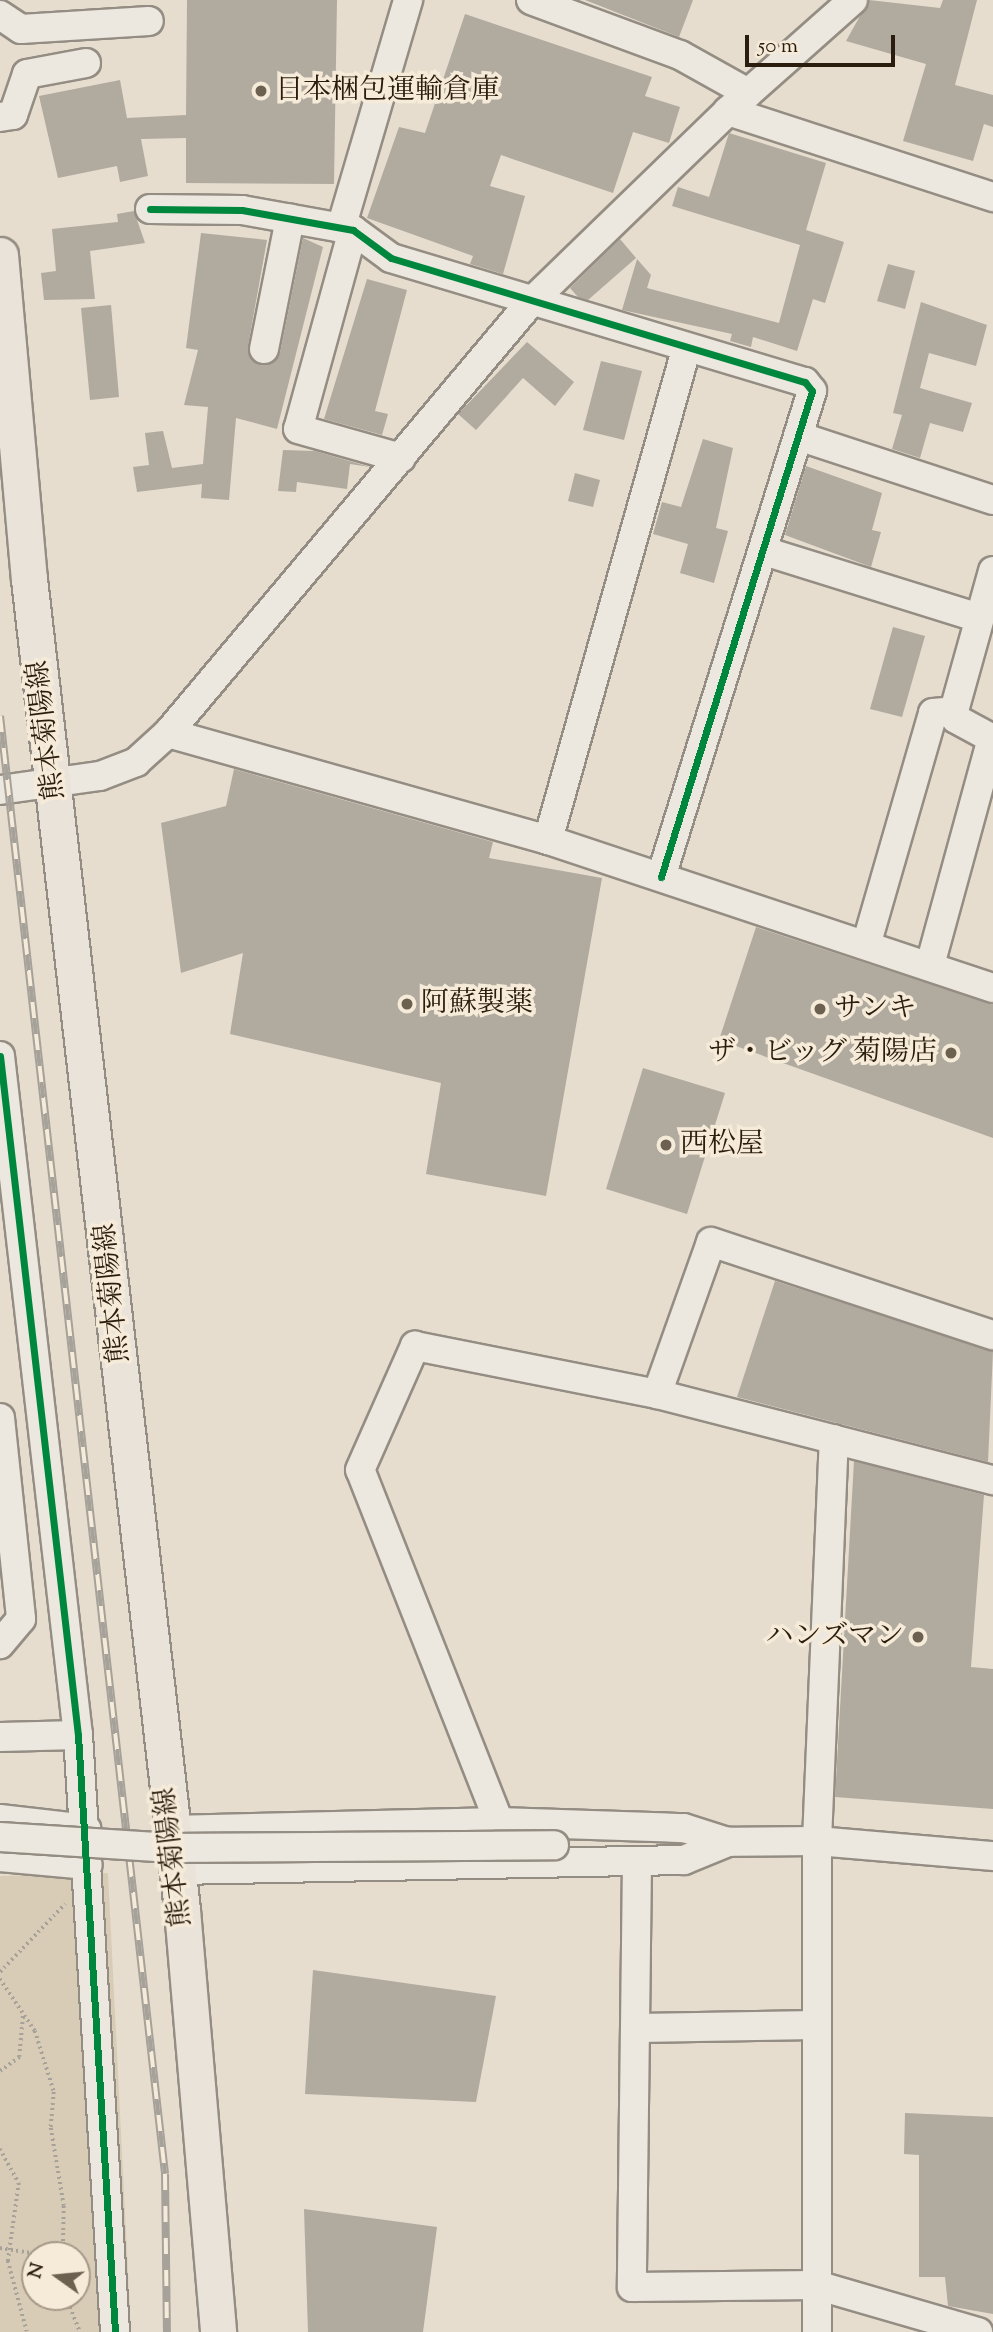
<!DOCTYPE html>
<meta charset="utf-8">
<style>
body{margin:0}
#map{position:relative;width:993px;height:2332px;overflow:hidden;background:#e6ddce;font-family:"Sorts Mill Goudy","Noto Serif JP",serif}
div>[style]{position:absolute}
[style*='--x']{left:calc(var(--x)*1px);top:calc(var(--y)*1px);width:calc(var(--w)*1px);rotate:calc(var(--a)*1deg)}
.green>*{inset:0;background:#d9ccb7}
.building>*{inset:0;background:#b1aa9f}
.path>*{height:3.5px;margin-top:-1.75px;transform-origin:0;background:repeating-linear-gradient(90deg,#a6a29a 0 2px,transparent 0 5.5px)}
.roads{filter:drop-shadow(2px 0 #948d83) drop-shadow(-2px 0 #948d83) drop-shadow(0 2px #948d83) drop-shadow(0 -2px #948d83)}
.minor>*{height:28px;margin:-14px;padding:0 14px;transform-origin:14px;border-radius:14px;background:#ece7df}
.major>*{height:35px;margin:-17.5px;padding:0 17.5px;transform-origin:17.5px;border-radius:17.5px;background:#e9e3da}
.rail>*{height:8px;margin-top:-4px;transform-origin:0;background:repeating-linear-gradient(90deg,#f6ebd9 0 16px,#a6a29a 0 32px);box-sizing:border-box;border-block:2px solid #a6a29a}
.bridges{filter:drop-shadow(2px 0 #948d83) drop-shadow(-2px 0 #948d83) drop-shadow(0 2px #948d83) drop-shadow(0 -2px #948d83)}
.minor-bridge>*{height:28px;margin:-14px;padding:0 14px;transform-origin:14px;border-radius:14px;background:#ece7df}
.cycleway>*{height:7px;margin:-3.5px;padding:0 3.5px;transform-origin:3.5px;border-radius:3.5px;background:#00873e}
.dots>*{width:19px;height:19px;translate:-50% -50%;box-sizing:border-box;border:4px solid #f6ebd9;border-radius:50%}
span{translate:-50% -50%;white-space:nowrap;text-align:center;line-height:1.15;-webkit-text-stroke:7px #f6ebd9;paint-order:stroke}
.poi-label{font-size:28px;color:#2b1d0d}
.left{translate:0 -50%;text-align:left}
.right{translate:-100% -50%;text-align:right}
.street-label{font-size:28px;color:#2b1d0d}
.north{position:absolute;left:21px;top:2241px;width:70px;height:70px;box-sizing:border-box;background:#f6ebd9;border:2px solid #a59987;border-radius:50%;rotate:285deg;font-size:19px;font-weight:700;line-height:28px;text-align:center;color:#2b1d0d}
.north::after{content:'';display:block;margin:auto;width:24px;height:32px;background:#6c6051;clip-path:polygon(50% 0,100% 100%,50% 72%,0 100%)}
.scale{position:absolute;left:745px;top:35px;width:150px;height:32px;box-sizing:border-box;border:4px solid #2b1d0d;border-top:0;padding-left:9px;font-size:21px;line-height:24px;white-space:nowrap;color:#2b1d0d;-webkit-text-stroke:5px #f6ebd9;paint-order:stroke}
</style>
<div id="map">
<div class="green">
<i style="clip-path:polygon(evenodd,108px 1873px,131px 2332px,0 2332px,0 1876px,108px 1873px,35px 2255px,77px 2255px,77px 2297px,35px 2297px,35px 2255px)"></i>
</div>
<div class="building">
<i style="clip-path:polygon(187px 0,337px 0,334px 184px,186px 183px,186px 138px,141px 139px,148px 176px,120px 182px,117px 166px,58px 178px,39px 96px,120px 80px,127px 118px,186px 115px)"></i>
<i style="clip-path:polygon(585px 0,693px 0,679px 37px)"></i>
<i style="clip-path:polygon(869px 0,940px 8px,943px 0,977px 0,955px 85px,993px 95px,993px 127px,984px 124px,973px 161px,903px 141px,926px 64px,846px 41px)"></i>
<i style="clip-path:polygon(465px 14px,652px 77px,645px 96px,680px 107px,669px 143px,633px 132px,613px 193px,501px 155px,490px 186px,525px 196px,503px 274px,470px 264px,473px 256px,367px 218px,399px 127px,425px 133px)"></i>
<i style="clip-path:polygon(729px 133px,826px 163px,806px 230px,844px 242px,825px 303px,813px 299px,797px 351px,753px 337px,751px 347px,730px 341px,732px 334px,622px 310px,637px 259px,651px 275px,647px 288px,779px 323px,800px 245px,672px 206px,678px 187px,709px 197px)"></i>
<i style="clip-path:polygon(134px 211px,145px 243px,90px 251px,95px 299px,44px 300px,41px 273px,56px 271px,52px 229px,118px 222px,117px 214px)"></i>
<i style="clip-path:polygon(201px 233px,267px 240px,248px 346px,261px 365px,280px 353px,303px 238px,323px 247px,277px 429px,236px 418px,229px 500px,201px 498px,202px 484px,137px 492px,133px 467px,149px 465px,145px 433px,163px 431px,172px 468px,203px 464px,208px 407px,184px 405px,198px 350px,186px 348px)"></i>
<i style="clip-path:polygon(620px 239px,636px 258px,588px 300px,578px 297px,570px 288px)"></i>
<i style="clip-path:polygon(888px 264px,915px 271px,905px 309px,877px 301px)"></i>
<i style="clip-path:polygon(367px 279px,407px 290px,375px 411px,388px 414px,382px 435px,324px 419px)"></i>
<i style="clip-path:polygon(921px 302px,987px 325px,976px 366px,929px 353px,920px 388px,972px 403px,963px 432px,930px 423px,920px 458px,892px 449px,902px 415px,893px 413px)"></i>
<i style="clip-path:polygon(111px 305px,119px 397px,90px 400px,81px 308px)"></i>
<i style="clip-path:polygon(527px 342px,574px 382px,555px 406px,523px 378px,476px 430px,458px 414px)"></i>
<i style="clip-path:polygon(601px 361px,642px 371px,624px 440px,583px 430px)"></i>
<i style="clip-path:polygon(703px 439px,733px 448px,716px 528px,728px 531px,714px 583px,680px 573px,688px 544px,653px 534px,662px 502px,681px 507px)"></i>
<i style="clip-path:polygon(283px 450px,315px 451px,370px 467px,350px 464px,347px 489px,297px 482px,296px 492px,278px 491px)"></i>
<i style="clip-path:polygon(806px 466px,882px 493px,872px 530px,881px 532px,871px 567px,785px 535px)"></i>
<i style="clip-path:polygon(575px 473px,600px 480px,593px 507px,568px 501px)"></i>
<i style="clip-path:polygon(893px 627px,925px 636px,902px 717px,870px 709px)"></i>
<i style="clip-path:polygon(234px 769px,493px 842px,489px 858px,602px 878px,546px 1196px,426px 1174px,441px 1083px,230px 1034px,243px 953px,181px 973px,161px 823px,226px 806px)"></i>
<i style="clip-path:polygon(756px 927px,993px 1005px,993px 1138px,719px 1040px)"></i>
<i style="clip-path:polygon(643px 1068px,725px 1093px,687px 1214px,606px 1189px)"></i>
<i style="clip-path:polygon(775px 1281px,993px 1351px,988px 1462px,737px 1397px)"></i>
<i style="clip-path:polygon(854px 1461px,984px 1495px,971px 1667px,993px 1669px,993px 1809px,835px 1797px)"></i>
<i style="clip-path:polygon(313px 1970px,496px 1996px,476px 2102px,305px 2094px)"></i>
<i style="clip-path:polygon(905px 2113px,993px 2117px,993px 2314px,948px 2306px,945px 2277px,919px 2277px,919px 2155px,904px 2154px)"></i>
<i style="clip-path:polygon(304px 2209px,437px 2227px,423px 2332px,308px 2332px)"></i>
</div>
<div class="path">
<i style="--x:0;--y:1972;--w:94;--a:-46.3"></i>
<i style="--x:0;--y:1979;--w:63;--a:56.1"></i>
<i style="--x:35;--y:2031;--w:64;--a:72.7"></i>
<i style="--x:54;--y:2092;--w:36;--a:95"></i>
<i style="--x:51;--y:2128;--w:79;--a:80.5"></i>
<i style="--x:64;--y:2206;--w:49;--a:91.2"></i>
<i style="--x:0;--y:2071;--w:24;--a:-36"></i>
<i style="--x:19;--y:2057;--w:44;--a:-84.8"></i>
<i style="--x:0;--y:2149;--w:39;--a:61"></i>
<i style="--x:19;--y:2183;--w:79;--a:98"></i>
<i style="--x:8;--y:2261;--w:73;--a:75"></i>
<i style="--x:0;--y:2248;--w:44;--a:9.2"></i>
<i style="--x:66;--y:2297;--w:38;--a:68"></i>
</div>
<div class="roads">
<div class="minor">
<i style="--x:531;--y:0;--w:159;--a:20.3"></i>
<i style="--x:680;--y:55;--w:78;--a:29.2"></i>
<i style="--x:0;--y:15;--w:25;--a:34"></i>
<i style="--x:21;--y:29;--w:128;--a:-3.6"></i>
<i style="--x:728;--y:111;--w:279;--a:18"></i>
<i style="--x:0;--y:117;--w:13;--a:-9"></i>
<i style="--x:13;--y:115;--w:43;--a:-71.1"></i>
<i style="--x:27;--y:74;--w:60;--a:-10.6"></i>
<i style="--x:150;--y:209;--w:92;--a:0.6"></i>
<i style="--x:242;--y:210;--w:113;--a:10.2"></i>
<i style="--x:353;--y:230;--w:47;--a:36.4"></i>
<i style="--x:391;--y:258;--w:432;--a:16.7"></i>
<i style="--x:805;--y:382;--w:11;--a:52"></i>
<i style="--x:812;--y:391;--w:509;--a:107.26"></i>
<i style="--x:341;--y:228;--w:238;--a:-73.6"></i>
<i style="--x:353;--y:230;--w:206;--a:105.4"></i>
<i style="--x:298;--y:429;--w:107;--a:15.7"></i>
<i style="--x:264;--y:349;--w:133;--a:-78.7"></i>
<i style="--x:798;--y:436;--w:205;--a:18.2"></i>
<i style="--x:764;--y:551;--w:225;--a:17.3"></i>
<i style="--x:993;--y:571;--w:145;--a:105.6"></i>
<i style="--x:954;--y:711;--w:8;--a:76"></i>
<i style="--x:956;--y:719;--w:42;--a:28.4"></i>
<i style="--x:168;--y:733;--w:395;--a:15.7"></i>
<i style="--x:548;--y:840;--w:469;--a:18.4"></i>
<i style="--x:0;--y:790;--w:101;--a:-8"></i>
<i style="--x:100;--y:776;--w:39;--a:-21"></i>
<i style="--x:136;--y:762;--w:43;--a:-42.2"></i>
<i style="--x:168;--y:733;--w:562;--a:-49.91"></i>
<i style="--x:530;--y:303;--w:276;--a:-44.1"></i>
<i style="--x:728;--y:111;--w:167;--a:-41.6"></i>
<i style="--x:548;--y:840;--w:509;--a:-74.27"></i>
<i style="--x:867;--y:942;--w:238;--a:-73.9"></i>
<i style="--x:933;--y:713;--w:21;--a:-5"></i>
<i style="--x:930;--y:965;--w:234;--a:-74.7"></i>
<i style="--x:0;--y:1056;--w:683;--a:83.45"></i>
<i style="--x:78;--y:1735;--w:598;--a:86.45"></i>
<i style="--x:657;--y:1394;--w:161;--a:-70.4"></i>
<i style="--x:711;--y:1242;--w:297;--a:18.3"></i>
<i style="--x:0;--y:1418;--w:202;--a:84"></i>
<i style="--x:21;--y:1619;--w:33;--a:130"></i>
<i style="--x:0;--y:1737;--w:78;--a:-1.5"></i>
<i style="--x:0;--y:1819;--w:87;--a:6.6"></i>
<i style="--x:499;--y:1822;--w:378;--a:-111.5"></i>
<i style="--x:360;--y:1470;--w:136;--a:-66.1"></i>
<i style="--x:415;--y:1346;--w:247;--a:11.2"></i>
<i style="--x:657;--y:1394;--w:347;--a:14.4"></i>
<i style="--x:171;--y:1830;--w:328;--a:-1.4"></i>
<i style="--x:499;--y:1822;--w:185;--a:1.9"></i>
<i style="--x:684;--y:1828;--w:46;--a:17.7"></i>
<i style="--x:709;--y:1842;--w:108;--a:-0.5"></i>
<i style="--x:817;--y:1841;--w:177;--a:4.9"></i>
<i style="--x:0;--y:1857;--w:88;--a:5.2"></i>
<i style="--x:637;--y:1862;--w:425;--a:90.7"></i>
<i style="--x:632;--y:2287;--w:184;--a:-0.6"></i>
<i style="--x:816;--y:2285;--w:169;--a:16.2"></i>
<i style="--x:177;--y:1870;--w:507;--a:-1.13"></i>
<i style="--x:684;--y:1860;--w:48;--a:-22.2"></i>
<i style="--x:638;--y:2028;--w:178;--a:-1"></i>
<i style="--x:817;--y:2332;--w:491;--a:-90"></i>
<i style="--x:817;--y:1841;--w:402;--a:-87.6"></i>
</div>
<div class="major">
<i style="--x:0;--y:255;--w:325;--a:84.9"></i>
<i style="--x:29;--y:579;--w:1340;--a:83.44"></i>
<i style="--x:182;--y:1910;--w:424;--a:85.1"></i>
</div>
</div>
<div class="rail">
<i style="--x:0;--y:716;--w:1467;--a:83.54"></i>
<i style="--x:165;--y:2174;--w:158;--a:89.3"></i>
</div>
<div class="bridges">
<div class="minor-bridge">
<i style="--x:0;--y:1837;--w:168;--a:3.7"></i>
<i style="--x:168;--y:1848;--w:386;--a:-0.4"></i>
</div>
</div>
<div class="cycleway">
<i style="--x:150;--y:209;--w:92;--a:0.6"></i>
<i style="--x:242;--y:210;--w:113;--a:10.2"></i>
<i style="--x:353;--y:230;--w:47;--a:36.4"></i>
<i style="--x:391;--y:258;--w:432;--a:16.7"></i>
<i style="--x:805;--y:382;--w:11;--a:52"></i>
<i style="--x:812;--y:391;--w:509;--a:107.26"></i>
<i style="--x:0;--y:1056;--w:683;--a:83.45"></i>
<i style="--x:78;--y:1735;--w:598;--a:86.45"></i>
</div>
<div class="dots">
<i style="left:261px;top:91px;background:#6c6051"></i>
<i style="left:407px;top:1004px;background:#6c6051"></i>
<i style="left:820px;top:1009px;background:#6c6051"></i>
<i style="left:951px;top:1053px;background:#6c6051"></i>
<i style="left:666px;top:1145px;background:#6c6051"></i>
<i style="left:918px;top:1637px;background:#6c6051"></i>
</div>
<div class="poi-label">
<span class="left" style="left:275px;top:91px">日本梱包運輸倉庫</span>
<span class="left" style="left:421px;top:1004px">阿蘇製薬</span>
<span class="left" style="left:834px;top:1009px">サンキ</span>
<span class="right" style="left:937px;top:1053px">ザ・ビッグ 菊陽店</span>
<span class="left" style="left:680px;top:1145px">西松屋</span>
<span class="right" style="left:904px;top:1637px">ハンズマン</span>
</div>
<div class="street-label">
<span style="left:47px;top:730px;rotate:-97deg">熊本菊陽線</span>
<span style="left:113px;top:1293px;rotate:-96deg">熊本菊陽線</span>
<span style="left:174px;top:1857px;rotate:-97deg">熊本菊陽線</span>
</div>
<div class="north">N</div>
<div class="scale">50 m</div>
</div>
